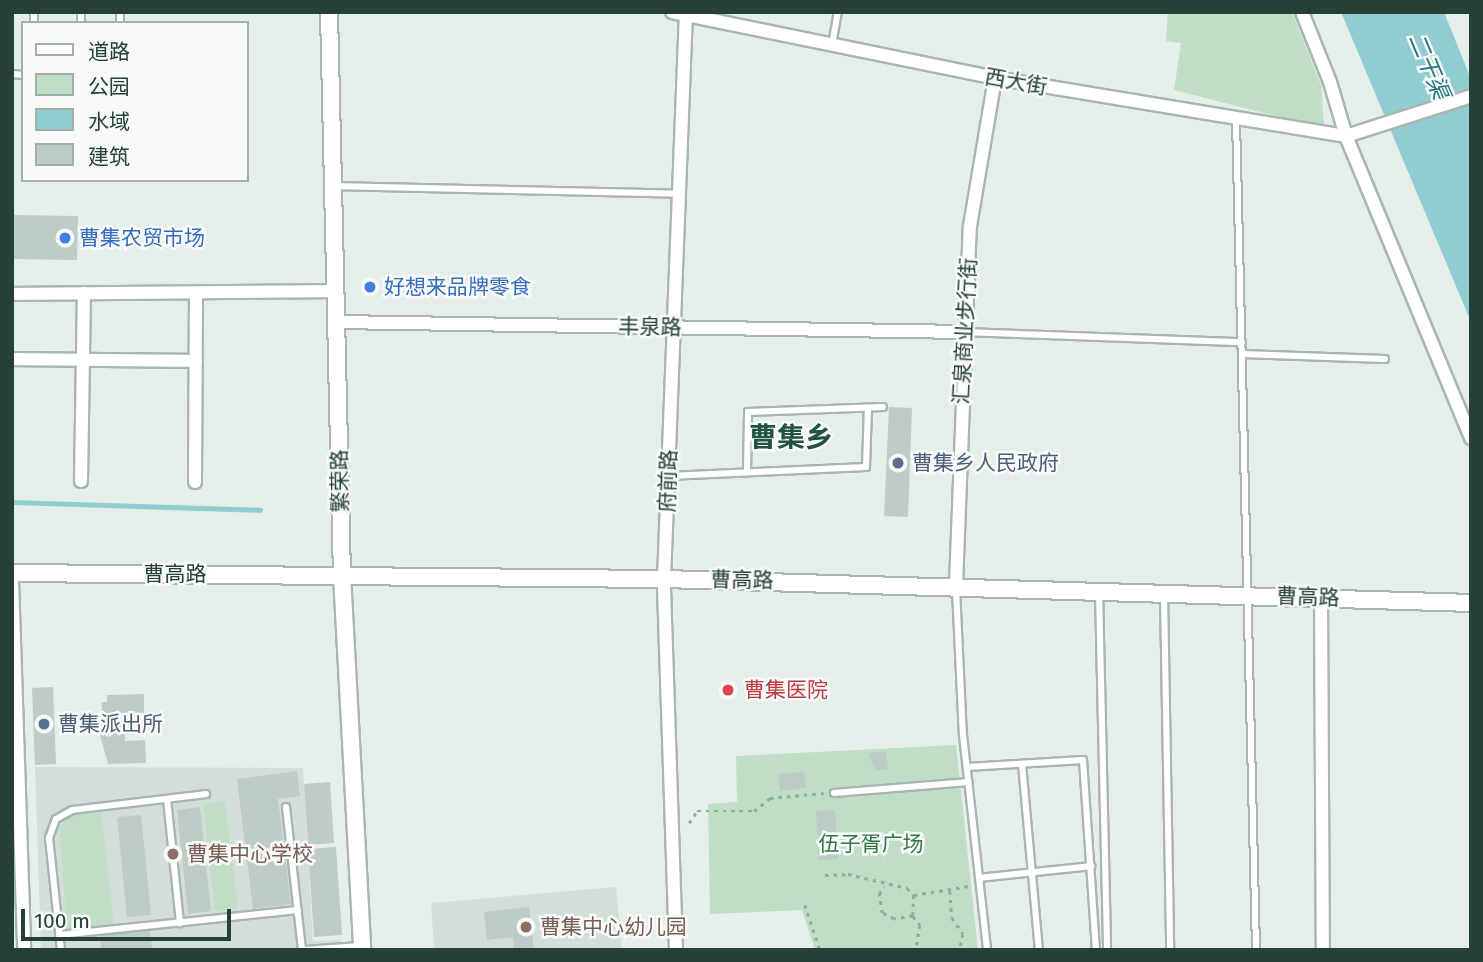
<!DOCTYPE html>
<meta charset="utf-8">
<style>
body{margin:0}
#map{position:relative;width:1483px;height:962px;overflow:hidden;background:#e6eeea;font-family:"Fira Sans","Noto Sans SC",sans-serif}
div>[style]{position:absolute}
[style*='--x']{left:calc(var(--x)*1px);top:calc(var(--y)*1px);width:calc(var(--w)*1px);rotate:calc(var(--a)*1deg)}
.built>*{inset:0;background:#d4ded9}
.green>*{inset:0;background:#c0dec5}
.water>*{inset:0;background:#90ccd1}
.stream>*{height:4.5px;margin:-2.25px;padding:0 2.25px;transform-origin:2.25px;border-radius:2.25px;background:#90ccd1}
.building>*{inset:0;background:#beccc5}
.path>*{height:2.5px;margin-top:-1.25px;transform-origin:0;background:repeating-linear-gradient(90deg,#87b1a0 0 3.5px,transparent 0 8.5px)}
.roads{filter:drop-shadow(2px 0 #a8b6b0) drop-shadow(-2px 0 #a8b6b0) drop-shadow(0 2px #a8b6b0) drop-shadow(0 -2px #a8b6b0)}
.service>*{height:6px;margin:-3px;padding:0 3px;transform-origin:3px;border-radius:3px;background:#fff}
.minor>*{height:12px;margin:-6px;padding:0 6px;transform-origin:6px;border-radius:6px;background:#fff}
.tertiary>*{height:16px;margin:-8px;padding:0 8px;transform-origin:8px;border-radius:8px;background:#fff}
.dots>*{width:19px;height:19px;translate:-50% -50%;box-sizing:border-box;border:4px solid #f7faf8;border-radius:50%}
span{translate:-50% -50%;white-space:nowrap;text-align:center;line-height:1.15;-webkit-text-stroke:5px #f7faf8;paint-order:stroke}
.street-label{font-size:21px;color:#254036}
.shop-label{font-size:21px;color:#366cbe}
.left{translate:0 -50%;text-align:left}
.service-label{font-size:21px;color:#4e5e75}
.health-label{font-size:21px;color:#be3a42}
.park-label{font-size:21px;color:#307645}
.education-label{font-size:21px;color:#785e54}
.water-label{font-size:23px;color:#20747b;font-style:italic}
.district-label{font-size:28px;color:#215242;font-weight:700}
.frame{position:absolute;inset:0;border:14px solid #254036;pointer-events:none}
.legend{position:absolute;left:21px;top:21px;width:228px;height:161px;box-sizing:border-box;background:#f7faf8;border:2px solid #a3b0aa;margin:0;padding:9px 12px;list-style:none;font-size:21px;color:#254036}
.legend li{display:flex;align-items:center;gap:14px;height:35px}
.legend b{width:35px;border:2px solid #a3b0aa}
.scale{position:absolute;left:21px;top:909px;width:210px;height:32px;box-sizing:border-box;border:4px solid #254036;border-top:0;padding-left:9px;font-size:21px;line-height:24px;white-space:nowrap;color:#254036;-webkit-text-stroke:5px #f7faf8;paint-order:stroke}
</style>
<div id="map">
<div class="built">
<i style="clip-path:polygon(35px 767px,303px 768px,313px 941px,341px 940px,342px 950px,41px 950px)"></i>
<i style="clip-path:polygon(616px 887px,622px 950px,434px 950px,431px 903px)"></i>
</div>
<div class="green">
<i style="clip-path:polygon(1168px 12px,1292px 12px,1321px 85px,1324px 124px,1319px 127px,1174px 90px,1181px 43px,1166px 41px)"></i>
<i style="clip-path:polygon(956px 745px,978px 950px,815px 950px,802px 910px,710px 914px,708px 804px,737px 802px,736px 756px)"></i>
<i style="clip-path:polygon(225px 801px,238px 908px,215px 911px,203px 804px)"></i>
<i style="clip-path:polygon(101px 812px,114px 924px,67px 929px,59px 827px,71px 815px)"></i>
</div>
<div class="water">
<i style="clip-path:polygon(1341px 12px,1444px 12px,1471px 79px,1471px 322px)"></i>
</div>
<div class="stream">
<i style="--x:12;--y:502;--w:248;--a:1.8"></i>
</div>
<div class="building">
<i style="clip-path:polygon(12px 215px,78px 216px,77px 260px,12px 259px)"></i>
<i style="clip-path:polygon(889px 407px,912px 408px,908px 517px,884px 516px)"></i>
<i style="clip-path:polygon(53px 687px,56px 764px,35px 765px,32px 688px)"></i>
<i style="clip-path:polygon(144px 694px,144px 717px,124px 718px,125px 741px,145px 740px,146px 763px,108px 764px,100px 735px,102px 702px,107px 702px,107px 695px)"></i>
<i style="clip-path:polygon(886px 751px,888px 769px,876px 771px,868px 753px)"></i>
<i style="clip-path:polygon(297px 771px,300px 796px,278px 799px,291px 904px,253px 909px,237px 779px)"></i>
<i style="clip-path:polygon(804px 772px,806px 788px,780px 791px,778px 774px)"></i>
<i style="clip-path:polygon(330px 782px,334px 843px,308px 845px,304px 784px)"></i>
<i style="clip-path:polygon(200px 807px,211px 911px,188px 914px,177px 810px)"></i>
<i style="clip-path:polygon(835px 810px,838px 859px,819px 860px,816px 811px)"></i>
<i style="clip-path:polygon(141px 815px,151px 915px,127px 917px,117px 817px)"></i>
<i style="clip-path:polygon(336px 847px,342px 935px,314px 937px,308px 849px)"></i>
<i style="clip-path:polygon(529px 907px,534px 950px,514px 950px,513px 937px,487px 940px,484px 912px)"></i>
<i style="clip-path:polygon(150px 927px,152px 950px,101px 950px,100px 932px)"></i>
</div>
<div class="path">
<i style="--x:689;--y:823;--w:14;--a:-56"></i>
<i style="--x:697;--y:811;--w:57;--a:0"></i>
<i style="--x:754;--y:811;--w:21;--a:-39"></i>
<i style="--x:770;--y:798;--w:54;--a:-5.3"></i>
<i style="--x:825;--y:875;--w:23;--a:-2"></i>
<i style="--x:848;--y:874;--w:61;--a:13.3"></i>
<i style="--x:907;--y:888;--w:10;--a:45"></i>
<i style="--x:914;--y:895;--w:21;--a:93"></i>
<i style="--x:913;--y:916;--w:19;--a:171"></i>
<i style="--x:894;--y:919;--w:13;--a:-153"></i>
<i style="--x:882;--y:913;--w:19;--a:-99"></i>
<i style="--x:879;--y:894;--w:9;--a:-58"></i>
<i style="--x:950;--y:891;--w:27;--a:86"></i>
<i style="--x:952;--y:918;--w:19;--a:55"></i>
<i style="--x:963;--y:934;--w:16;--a:101"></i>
<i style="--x:914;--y:895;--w:56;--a:-9.3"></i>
<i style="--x:805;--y:905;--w:47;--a:71.6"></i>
<i style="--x:913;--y:916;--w:11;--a:52"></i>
<i style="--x:920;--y:925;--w:25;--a:99"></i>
<i style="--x:495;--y:948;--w:2;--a:90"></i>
</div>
<div class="roads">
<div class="service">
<i style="--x:120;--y:12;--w:11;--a:90"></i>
<i style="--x:34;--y:23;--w:11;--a:-90"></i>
<i style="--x:81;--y:23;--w:11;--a:-90"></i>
<i style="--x:832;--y:45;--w:34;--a:-80"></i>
<i style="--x:12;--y:74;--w:11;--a:5"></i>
<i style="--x:1236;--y:119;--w:831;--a:88.62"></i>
<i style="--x:335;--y:186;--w:343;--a:1.3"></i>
<i style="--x:964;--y:332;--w:278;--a:2.1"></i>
<i style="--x:1242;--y:354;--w:143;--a:2"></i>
<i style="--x:747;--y:472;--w:60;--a:-89"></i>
<i style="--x:748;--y:412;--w:135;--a:-2.1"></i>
<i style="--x:668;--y:476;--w:198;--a:-2.6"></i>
<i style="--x:866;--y:467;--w:59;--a:-88.1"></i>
<i style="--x:956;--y:589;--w:146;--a:87.3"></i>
<i style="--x:963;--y:735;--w:216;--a:83.6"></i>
<i style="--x:1099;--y:592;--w:358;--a:88.7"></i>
<i style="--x:1164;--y:594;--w:356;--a:89"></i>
<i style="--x:1022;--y:764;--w:187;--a:84.8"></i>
<i style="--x:967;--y:767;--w:116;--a:-3.5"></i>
<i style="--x:1083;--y:760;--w:190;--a:86.1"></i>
<i style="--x:834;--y:793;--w:135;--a:-4.7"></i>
<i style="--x:167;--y:799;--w:125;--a:84"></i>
<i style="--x:286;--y:807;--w:144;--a:83.6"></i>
<i style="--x:979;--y:878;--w:113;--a:-6.1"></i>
<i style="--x:59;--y:935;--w:240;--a:-6"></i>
<i style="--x:61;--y:950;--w:113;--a:-96.1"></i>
<i style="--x:49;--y:838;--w:20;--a:-70"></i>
<i style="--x:56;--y:819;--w:18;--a:-29"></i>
<i style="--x:72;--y:810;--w:135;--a:-6.8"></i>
<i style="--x:305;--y:950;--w:55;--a:-4.2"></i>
</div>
<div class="minor">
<i style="--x:672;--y:12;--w:330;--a:11.5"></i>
<i style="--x:995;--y:78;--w:356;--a:9.4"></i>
<i style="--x:1346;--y:136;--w:131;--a:-17.7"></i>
<i style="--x:1302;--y:12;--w:75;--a:68.2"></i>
<i style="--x:1330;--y:82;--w:56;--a:73.5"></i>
<i style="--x:1346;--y:136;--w:327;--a:67.5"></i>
<i style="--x:12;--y:294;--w:324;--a:-0.5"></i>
<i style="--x:336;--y:322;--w:627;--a:0.91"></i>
<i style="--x:12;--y:359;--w:184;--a:0.6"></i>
<i style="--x:81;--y:481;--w:188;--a:-89.1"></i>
<i style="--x:195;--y:482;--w:189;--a:-89.7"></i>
<i style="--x:12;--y:581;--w:369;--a:88.1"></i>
<i style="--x:956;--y:585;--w:359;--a:-87.8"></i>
<i style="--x:970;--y:226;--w:150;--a:-80.4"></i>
<i style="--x:1321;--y:598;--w:352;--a:89.7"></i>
<i style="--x:676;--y:950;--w:371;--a:-91.9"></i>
<i style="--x:664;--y:579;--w:567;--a:-87.78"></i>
</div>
<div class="tertiary">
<i style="--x:329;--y:12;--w:563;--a:88.68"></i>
<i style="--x:342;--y:575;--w:376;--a:86.9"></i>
<i style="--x:12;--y:573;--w:652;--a:0.53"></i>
<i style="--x:664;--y:579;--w:807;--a:1.7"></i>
</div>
</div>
<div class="dots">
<i style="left:65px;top:238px;background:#3f7fe0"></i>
<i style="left:370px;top:287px;background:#3f7fe0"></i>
<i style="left:898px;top:463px;background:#5c6f8a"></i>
<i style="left:728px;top:690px;background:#e0444e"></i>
<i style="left:44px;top:724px;background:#5c6f8a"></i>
<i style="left:173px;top:854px;background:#8d6e63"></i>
<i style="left:526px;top:927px;background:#8d6e63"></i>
</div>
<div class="street-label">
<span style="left:1016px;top:82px;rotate:10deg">西大街</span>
<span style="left:650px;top:327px;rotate:1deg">丰泉路</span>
<span style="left:965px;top:331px;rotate:-87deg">汇泉商业步行街</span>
<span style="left:340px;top:481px;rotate:-91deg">繁荣路</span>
<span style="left:668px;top:481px;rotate:-88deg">府前路</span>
<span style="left:175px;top:574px">曹高路</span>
<span style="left:742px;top:580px;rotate:1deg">曹高路</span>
<span style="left:1308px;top:597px;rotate:2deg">曹高路</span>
</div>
<div class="shop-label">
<span class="left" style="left:79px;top:238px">曹集农贸市场</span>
<span class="left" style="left:384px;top:287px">好想来品牌零食</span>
</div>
<div class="service-label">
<span class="left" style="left:912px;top:463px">曹集乡人民政府</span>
<span class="left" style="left:58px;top:724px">曹集派出所</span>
</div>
<div class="health-label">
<span class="left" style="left:744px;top:690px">曹集医院</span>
</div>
<div class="park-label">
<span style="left:871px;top:844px">伍子胥广场</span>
</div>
<div class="education-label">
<span class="left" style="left:187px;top:854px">曹集中心学校</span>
<span class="left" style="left:540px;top:927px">曹集中心幼儿园</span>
</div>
<div class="water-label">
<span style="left:1429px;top:66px;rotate:67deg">二干渠</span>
</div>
<div class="district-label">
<span style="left:791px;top:438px">曹集乡</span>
</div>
<div class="frame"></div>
<ul class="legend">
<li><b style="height:9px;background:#fff"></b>道路</li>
<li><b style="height:19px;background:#c0dec5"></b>公园</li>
<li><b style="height:19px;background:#90ccd1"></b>水域</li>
<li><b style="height:19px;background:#beccc5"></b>建筑</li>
</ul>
<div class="scale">100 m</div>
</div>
